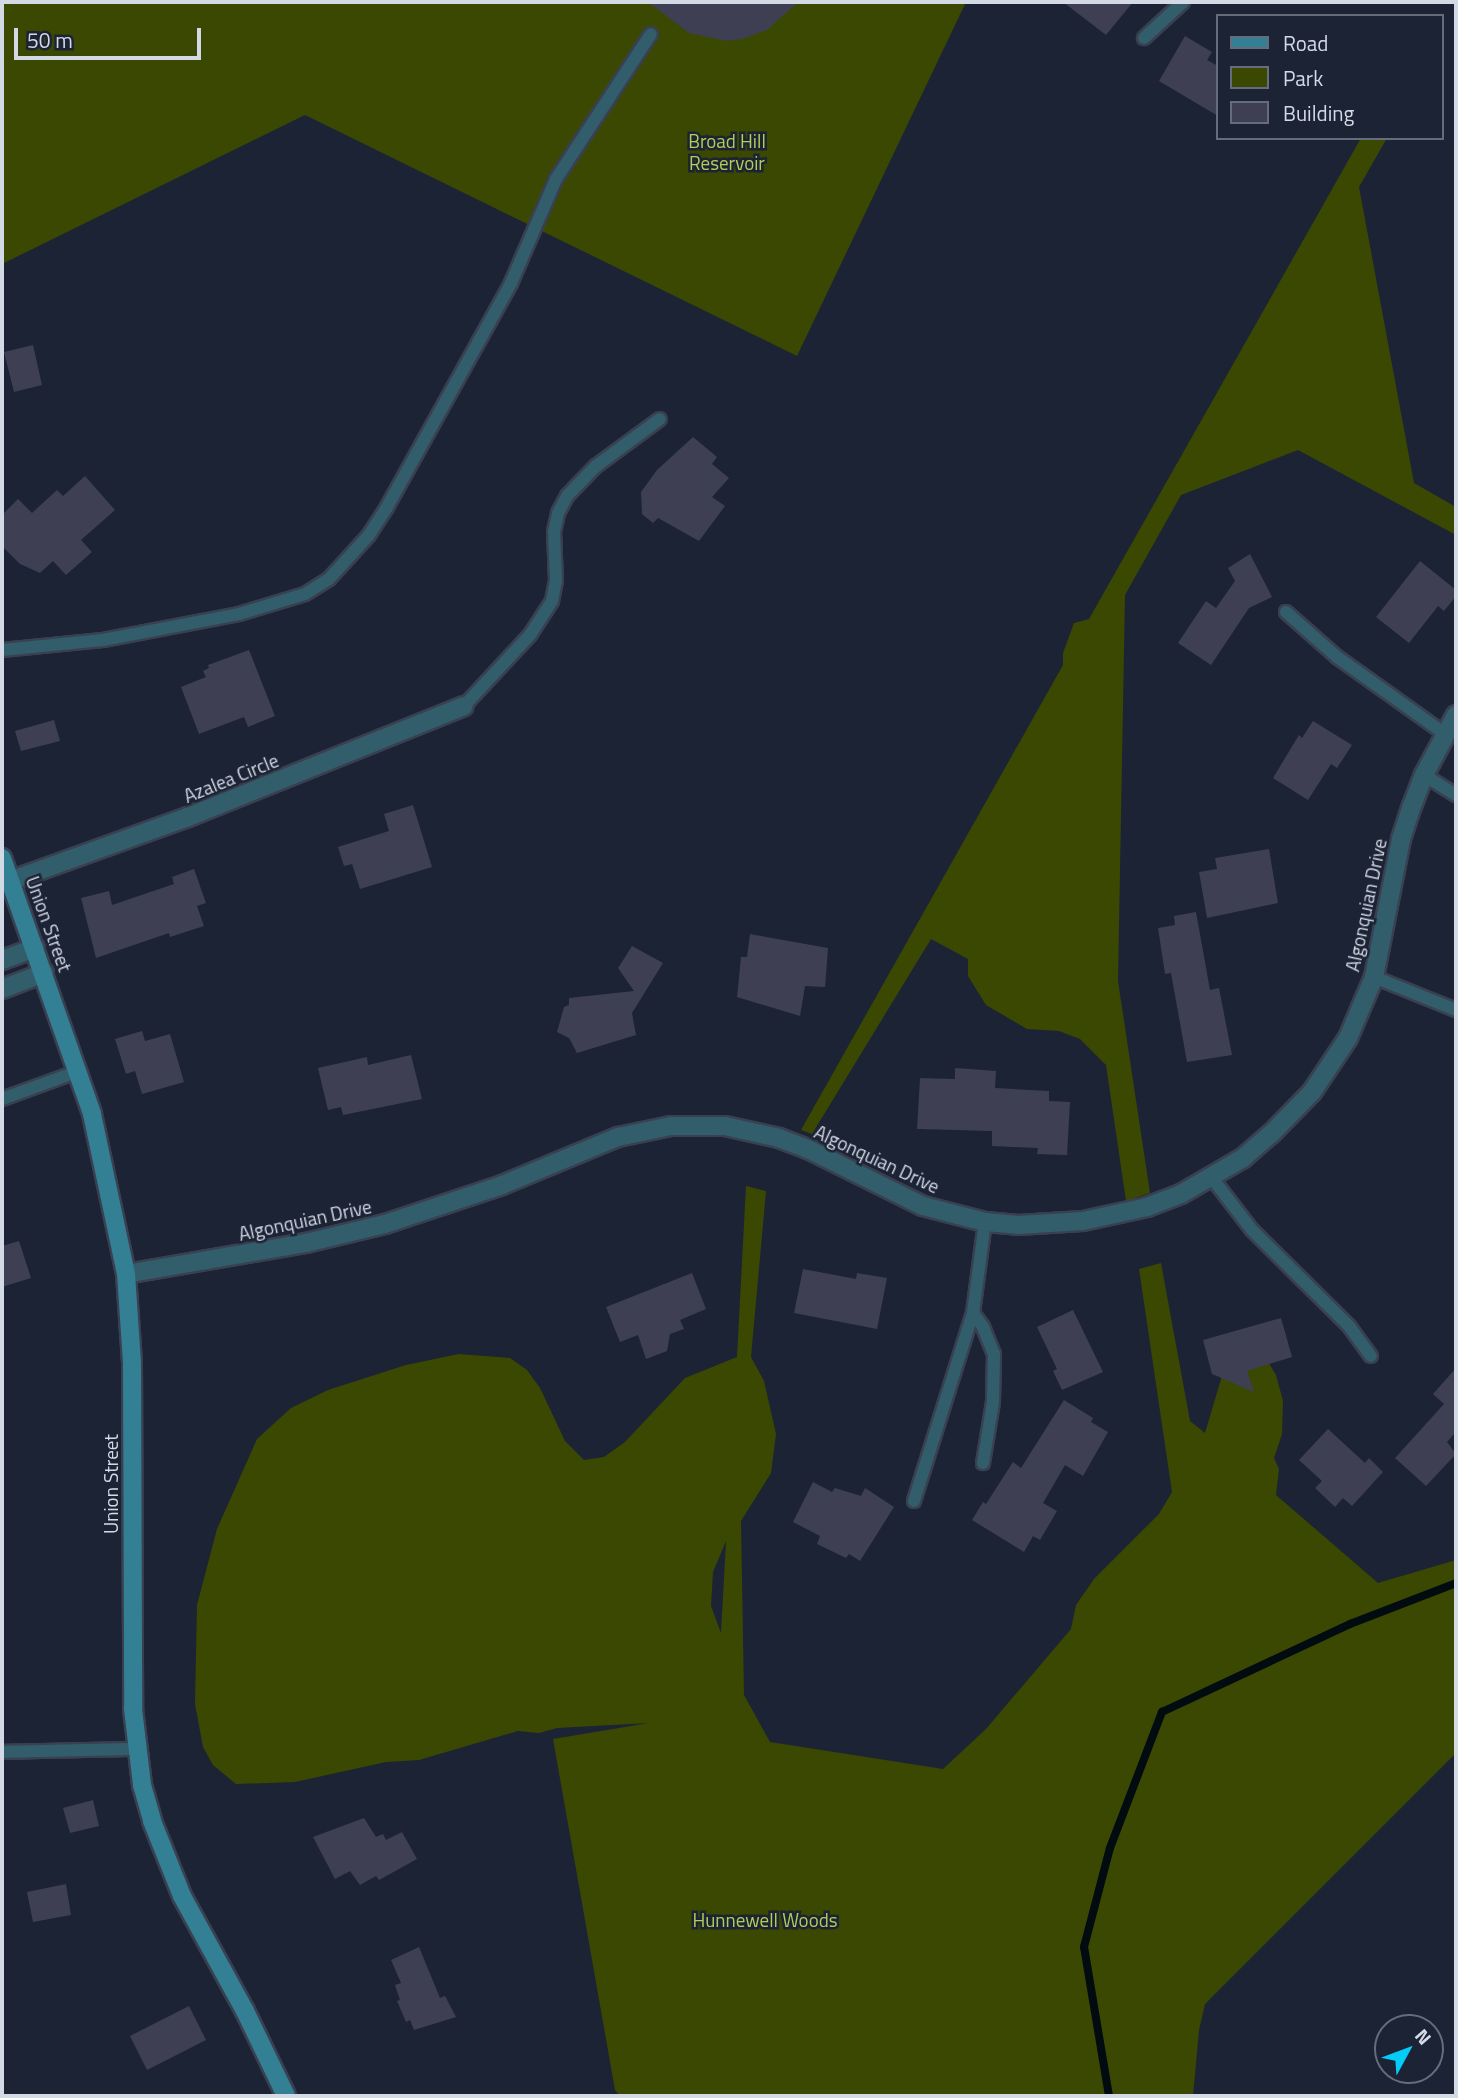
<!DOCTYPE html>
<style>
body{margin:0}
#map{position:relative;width:1458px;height:2098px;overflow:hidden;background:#1c2335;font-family:"Titillium Web",sans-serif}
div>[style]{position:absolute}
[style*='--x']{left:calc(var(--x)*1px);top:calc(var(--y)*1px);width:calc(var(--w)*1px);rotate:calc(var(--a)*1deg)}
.green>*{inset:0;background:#3b4801}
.stream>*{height:8px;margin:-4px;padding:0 4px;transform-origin:4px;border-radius:4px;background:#010b10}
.building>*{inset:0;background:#3f3f54}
.roads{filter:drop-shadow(2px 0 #394051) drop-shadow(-2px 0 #394051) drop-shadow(0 2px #394051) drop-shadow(0 -2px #394051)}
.lane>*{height:12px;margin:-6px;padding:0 6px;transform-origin:6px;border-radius:6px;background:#325e6b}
.street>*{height:18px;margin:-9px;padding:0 9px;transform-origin:9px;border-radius:9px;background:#325e6b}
.secondary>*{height:18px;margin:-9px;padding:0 9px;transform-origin:9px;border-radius:9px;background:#337f93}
span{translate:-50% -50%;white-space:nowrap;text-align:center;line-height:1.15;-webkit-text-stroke:5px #1c2335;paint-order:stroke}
.park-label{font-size:19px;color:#b3cd56}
.street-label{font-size:19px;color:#d3d9e5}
.frame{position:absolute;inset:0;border:4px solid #d3d9e5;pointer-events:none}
.legend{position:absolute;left:1216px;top:14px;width:228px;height:126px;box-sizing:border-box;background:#1c2335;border:2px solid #656c7b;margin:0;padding:9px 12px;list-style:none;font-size:21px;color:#d3d9e5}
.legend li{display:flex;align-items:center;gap:14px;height:35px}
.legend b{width:35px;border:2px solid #656c7b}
.north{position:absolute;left:1374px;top:2014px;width:70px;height:70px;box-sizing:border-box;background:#1c2335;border:2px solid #656c7b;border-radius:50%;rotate:49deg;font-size:19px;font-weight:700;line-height:28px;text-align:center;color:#d3d9e5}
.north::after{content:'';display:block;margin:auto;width:24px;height:32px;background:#05cbf9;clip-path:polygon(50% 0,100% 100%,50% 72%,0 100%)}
.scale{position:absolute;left:14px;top:28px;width:187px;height:32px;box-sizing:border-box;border:4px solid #d3d9e5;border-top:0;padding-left:9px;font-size:21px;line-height:24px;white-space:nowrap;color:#d3d9e5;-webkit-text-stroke:5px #1c2335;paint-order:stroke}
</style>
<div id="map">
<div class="green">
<i style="clip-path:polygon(2px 2px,966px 2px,797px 356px,305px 115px,2px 264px)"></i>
<i style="clip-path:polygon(1361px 138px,1387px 138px,1359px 187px,1414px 483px,1456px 507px,1456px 535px,1298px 450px,1181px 495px,1125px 595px,1118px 981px,1150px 1193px,1126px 1201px,1106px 1065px,1080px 1039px,1059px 1031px,1027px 1029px,986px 1005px,968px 976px,968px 959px,931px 939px,812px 1134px,801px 1130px,1063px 665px,1063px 653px,1074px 623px,1089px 619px)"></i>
<i style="clip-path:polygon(evenodd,746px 1186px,766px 1191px,751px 1357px,764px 1381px,776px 1434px,771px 1473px,741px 1521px,744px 1695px,770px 1742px,943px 1769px,986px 1729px,1071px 1629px,1076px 1605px,1094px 1579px,1159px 1514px,1172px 1492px,1139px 1269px,1161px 1263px,1190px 1421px,1205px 1433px,1224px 1369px,1254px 1338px,1276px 1375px,1283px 1401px,1282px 1434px,1274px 1458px,1279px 1469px,1276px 1495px,1378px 1583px,1456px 1560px,1456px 1753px,1205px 2004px,1199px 2030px,1193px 2096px,620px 2096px,615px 2090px,553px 1739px,649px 1723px,557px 1728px,539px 1733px,518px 1731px,419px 1760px,386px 1762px,295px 1782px,236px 1784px,213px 1765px,203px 1747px,195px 1704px,197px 1605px,217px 1529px,257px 1439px,291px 1408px,328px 1390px,406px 1365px,459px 1354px,510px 1358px,527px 1370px,540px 1388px,565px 1441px,584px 1460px,604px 1457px,625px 1442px,685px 1378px,737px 1357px,746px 1186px,726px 1541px,721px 1633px,711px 1606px,713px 1572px,726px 1541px)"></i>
</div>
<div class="stream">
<i style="--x:1109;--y:2096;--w:151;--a:-99.5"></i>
<i style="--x:1084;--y:1947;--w:102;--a:-75.3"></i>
<i style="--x:1110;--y:1848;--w:146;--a:-69.1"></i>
<i style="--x:1162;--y:1712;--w:208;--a:-25.1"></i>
<i style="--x:1350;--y:1624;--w:114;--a:-21.1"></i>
</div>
<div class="building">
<i style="clip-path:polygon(648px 2px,798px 2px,767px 30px,742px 39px,727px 41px,689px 33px)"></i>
<i style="clip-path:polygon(1063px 2px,1133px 2px,1106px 35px)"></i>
<i style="clip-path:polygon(1185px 36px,1212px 52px,1207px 60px,1218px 66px,1218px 116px,1159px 81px)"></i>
<i style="clip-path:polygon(33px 345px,42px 385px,14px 392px,4px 352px)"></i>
<i style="clip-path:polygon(693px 437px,717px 457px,712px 464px,729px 478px,712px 497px,725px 506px,699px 541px,658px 518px,653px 523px,642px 514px,641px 492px,657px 470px)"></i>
<i style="clip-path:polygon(85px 476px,115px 510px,81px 540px,92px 552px,66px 575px,53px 561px,40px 573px,20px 564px,2px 546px,2px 515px,18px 499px,32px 513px,57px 490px,63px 496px)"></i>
<i style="clip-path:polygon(1250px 554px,1272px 597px,1249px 608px,1211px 665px,1178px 643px,1206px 601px,1216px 608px,1235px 581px,1228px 568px)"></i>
<i style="clip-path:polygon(1420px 561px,1456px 590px,1456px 596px,1444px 611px,1438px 606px,1409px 643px,1376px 617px)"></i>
<i style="clip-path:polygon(249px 650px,275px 716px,248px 727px,244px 717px,199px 734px,181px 687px,206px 677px,203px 671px,209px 668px,208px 665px)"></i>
<i style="clip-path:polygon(54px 720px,60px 741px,21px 751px,15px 731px)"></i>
<i style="clip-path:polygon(1313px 721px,1352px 745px,1337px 768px,1331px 764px,1308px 800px,1273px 778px,1299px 735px,1302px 738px)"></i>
<i style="clip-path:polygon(413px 805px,432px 867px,360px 889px,352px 864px,344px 866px,338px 847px,389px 831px,384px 814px)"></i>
<i style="clip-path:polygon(1269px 849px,1278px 903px,1207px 918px,1199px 872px,1217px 869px,1215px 858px)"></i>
<i style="clip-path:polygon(194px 869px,206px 903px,197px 906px,204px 926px,170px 937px,169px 933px,96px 958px,81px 898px,109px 891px,112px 905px,174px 884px,172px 877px)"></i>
<i style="clip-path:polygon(1196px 912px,1210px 990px,1219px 988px,1232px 1055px,1187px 1062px,1171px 973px,1165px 974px,1158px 928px,1175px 925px,1174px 916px)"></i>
<i style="clip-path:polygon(750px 934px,828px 948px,825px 987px,805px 986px,800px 1016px,737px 997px,741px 957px,747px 957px)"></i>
<i style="clip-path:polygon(632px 946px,663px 963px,632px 1013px,636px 1035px,577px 1053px,569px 1038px,557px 1032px,564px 1007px,569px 1005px,569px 998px,634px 991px,618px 968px)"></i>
<i style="clip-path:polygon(142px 1031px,145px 1041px,170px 1034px,184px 1082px,142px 1094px,135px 1071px,126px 1074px,115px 1039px)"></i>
<i style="clip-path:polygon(411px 1055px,422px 1099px,343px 1115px,341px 1107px,328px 1110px,318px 1068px,367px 1057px,368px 1065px)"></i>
<i style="clip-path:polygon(955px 1068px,996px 1071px,995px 1088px,1049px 1091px,1049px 1101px,1070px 1102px,1067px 1155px,1037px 1154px,1038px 1148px,992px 1146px,992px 1131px,917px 1129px,920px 1078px,955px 1079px)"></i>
<i style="clip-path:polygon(19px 1241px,31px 1278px,2px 1287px,2px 1246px)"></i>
<i style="clip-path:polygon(803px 1269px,856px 1279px,857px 1273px,887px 1278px,877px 1329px,794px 1313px)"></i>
<i style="clip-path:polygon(692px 1273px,706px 1309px,680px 1320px,684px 1329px,670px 1334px,667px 1351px,646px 1359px,638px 1335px,620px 1342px,606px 1307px)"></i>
<i style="clip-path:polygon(1073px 1310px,1103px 1372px,1062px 1390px,1053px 1371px,1057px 1369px,1037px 1327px)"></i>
<i style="clip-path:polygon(1281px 1318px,1292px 1357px,1247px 1371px,1254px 1392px,1212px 1374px,1203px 1340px)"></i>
<i style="clip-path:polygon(1456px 1368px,1456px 1432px,1447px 1442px,1456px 1454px,1426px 1486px,1395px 1458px,1444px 1404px,1433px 1394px)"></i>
<i style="clip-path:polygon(1064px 1400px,1093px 1418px,1091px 1422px,1108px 1432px,1083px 1476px,1065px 1465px,1043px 1503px,1057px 1511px,1040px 1540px,1033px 1536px,1024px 1552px,972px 1520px,983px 1502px,986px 1504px,1013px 1462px,1021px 1468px)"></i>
<i style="clip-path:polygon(1328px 1429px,1365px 1463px,1369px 1458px,1383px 1472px,1352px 1506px,1343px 1498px,1335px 1507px,1315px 1488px,1322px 1481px,1299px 1460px)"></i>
<i style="clip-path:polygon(813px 1482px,832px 1492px,835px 1488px,861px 1496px,865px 1488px,894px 1507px,860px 1561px,849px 1554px,846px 1558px,817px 1544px,820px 1536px,793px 1522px)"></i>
<i style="clip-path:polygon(93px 1800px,99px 1826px,70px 1833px,63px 1808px)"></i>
<i style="clip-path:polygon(364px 1818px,376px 1837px,383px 1834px,386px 1840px,402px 1832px,417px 1859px,379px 1880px,376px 1876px,360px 1885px,350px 1871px,335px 1879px,313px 1837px)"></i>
<i style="clip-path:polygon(66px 1884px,71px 1915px,33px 1922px,27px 1892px)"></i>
<i style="clip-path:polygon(419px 1947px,440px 1998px,445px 1996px,456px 2017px,414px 2030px,410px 2020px,406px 2022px,397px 2001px,400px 2000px,395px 1985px,401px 1983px,391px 1960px)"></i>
<i style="clip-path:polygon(189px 2006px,206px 2040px,147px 2070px,130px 2036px)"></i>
</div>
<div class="roads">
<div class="lane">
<i style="--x:1144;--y:38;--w:53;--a:-42.7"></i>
<i style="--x:1286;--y:612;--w:68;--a:41.4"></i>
<i style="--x:1337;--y:657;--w:133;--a:35.5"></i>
<i style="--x:2;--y:650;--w:101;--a:-5.7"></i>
<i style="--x:103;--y:640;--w:138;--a:-10.8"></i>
<i style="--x:239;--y:614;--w:69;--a:-16.9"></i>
<i style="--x:305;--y:594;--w:28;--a:-32"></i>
<i style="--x:329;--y:579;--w:59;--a:-47.7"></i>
<i style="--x:369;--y:535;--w:33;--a:-57"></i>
<i style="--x:387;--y:507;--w:256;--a:-61"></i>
<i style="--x:511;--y:283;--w:113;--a:-66.6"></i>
<i style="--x:556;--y:179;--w:173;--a:-56.8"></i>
<i style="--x:464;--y:706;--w:97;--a:-47.1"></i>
<i style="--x:530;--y:635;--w:40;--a:-57.1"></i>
<i style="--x:552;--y:601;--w:20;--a:-79"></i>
<i style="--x:556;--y:581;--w:49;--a:-92.3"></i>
<i style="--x:554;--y:532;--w:19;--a:-78"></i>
<i style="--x:558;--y:513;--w:19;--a:-62"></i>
<i style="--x:567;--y:496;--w:42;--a:-46"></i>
<i style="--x:596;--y:466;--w:79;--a:-36.3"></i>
<i style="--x:1424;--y:775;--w:38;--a:32"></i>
<i style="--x:1374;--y:977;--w:88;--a:21.9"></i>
<i style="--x:2;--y:1099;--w:82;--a:-20"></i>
<i style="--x:1212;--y:1178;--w:66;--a:52.4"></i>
<i style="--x:1252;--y:1230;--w:136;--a:44.7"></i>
<i style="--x:1349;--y:1326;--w:37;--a:54"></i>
<i style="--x:973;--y:1313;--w:17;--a:54"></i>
<i style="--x:983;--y:1327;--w:29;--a:68"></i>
<i style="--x:994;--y:1354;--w:48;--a:91.2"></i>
<i style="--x:993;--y:1402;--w:62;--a:99.3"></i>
<i style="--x:914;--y:1501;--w:197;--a:-72.6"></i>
<i style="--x:973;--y:1313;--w:92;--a:-82.5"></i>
<i style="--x:2;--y:1752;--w:133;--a:-1.3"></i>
</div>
<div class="street">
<i style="--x:10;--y:881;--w:189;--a:-19.8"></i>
<i style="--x:188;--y:817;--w:297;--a:-21.9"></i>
<i style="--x:2;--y:960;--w:35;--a:-20"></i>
<i style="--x:2;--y:989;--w:45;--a:-20.9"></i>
<i style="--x:126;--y:1274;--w:183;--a:-9.8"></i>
<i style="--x:306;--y:1243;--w:81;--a:-13.5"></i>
<i style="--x:385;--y:1224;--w:123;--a:-18.4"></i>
<i style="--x:502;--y:1185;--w:126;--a:-22.5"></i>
<i style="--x:618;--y:1137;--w:54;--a:-11.7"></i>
<i style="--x:671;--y:1126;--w:54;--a:0"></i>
<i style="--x:725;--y:1126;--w:55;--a:12.5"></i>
<i style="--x:779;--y:1138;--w:31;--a:21"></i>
<i style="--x:808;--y:1149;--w:128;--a:26.4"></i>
<i style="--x:923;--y:1206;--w:64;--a:14.5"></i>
<i style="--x:985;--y:1222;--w:33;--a:5"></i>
<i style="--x:1018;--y:1225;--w:65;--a:-3.5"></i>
<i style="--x:1083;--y:1221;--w:66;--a:-12.3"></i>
<i style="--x:1147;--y:1207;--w:36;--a:-21"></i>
<i style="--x:1181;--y:1194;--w:72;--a:-30.1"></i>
<i style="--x:1243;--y:1158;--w:37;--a:-41"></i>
<i style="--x:1271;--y:1134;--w:59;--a:-45.7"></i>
<i style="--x:1312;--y:1092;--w:65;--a:-56.3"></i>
<i style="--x:1348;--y:1038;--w:66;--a:-66.9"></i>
<i style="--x:1374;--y:977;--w:141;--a:-78.9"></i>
<i style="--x:1401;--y:839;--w:35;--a:-72"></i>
<i style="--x:1412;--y:806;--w:33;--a:-69"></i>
<i style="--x:1424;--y:775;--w:68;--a:-61.9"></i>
</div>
<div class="secondary">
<i style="--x:2;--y:858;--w:271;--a:70.6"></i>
<i style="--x:92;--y:1114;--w:164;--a:78"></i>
<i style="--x:126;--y:1274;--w:88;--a:86.1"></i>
<i style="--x:132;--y:1362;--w:347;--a:89.8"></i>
<i style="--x:133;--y:1709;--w:77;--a:83.2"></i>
<i style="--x:142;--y:1785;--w:37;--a:74"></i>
<i style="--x:152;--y:1821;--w:81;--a:68.2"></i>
<i style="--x:182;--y:1896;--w:131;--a:61.3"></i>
<i style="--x:245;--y:2011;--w:94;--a:64.2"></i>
</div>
</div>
<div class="park-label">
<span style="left:727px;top:152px">Broad Hill<br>Reservoir</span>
<span style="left:765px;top:1920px">Hunnewell Woods</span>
</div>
<div class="street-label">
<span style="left:231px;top:778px;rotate:-22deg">Azalea Circle</span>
<span style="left:1366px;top:905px;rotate:-78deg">Algonquian Drive</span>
<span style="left:49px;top:924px;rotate:70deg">Union Street</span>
<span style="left:877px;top:1159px;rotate:25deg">Algonquian Drive</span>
<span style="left:305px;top:1220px;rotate:-12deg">Algonquian Drive</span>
<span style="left:111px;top:1484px;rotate:-90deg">Union Street</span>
</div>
<div class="frame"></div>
<ul class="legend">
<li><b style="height:9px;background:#337f93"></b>Road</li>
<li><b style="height:19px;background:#3b4801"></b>Park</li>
<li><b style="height:19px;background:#3f3f54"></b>Building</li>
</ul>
<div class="north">N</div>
<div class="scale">50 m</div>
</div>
